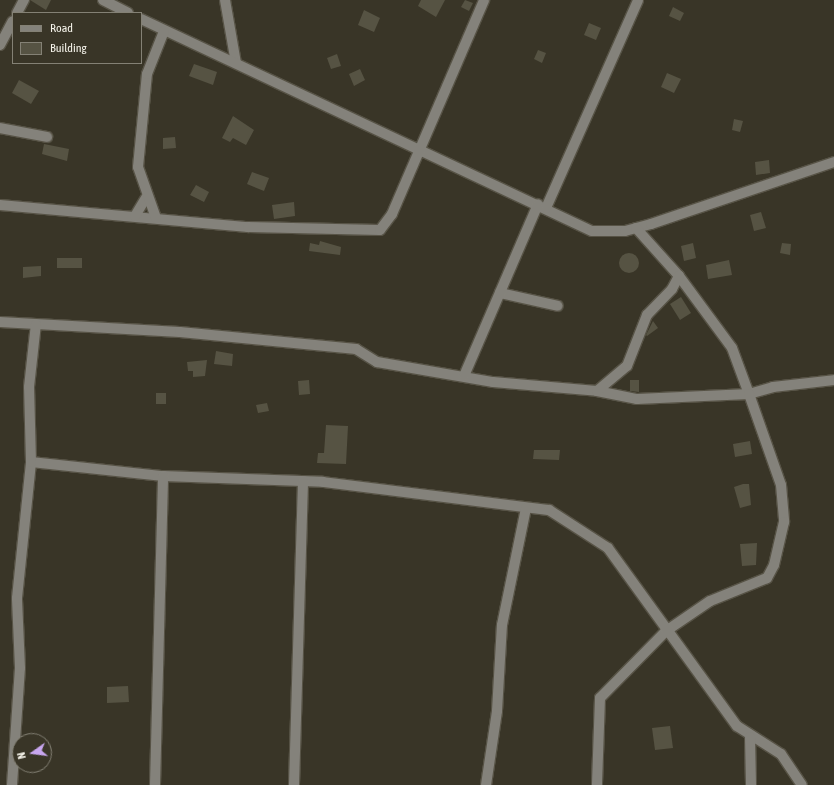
<!DOCTYPE html>
<style>
body{margin:0}
#map{position:relative;width:834px;height:785px;overflow:hidden;background:#393527;font-family:"Asap Condensed",sans-serif}
div>[style]{position:absolute}
[style*='--x']{left:calc(var(--x)*1px);top:calc(var(--y)*1px);width:calc(var(--w)*1px);rotate:calc(var(--a)*1deg)}
.building>*{inset:0;background:#565343}
.round{border-radius:50%}
.roads{filter:drop-shadow(1px 0 #575346) drop-shadow(-1px 0 #575346) drop-shadow(0 1px #575346) drop-shadow(0 -1px #575346)}
.minor>*{height:10px;margin:-5px;padding:0 5px;transform-origin:5px;border-radius:5px;background:#84827b}
span{translate:-50% -50%;white-space:nowrap;text-align:center;line-height:1.15;-webkit-text-stroke:3px #393527;paint-order:stroke}
.legend{position:absolute;left:12px;top:12px;width:130px;height:52px;box-sizing:border-box;background:#393527;border:1px solid #848175;margin:0;padding:5px 7px;list-style:none;font-size:12px;color:#f5f3ea}
.legend li{display:flex;align-items:center;gap:8px;height:20px}
.legend b{width:20px;border:1px solid #848175}
.north{position:absolute;left:12px;top:733px;width:40px;height:40px;box-sizing:border-box;background:#393527;border:1px solid #848175;border-radius:50%;rotate:256deg;font-size:11px;font-weight:700;line-height:16px;text-align:center;color:#f5f3ea}
.north::after{content:'';display:block;margin:auto;width:14px;height:18px;background:#c8a6ef;clip-path:polygon(50% 0,100% 100%,50% 72%,0 100%)}
</style>
<div id="map">
<div class="building">
<i style="clip-path:polygon(30px 0,51px 0,46px 10px)"></i>
<i style="clip-path:polygon(421px 0,445px 0,436px 17px,418px 6px)"></i>
<i style="clip-path:polygon(465px 0,473px 3px,469px 11px,461px 7px)"></i>
<i style="clip-path:polygon(673px 7px,684px 13px,680px 21px,669px 16px)"></i>
<i style="clip-path:polygon(364px 10px,380px 18px,374px 32px,358px 25px)"></i>
<i style="clip-path:polygon(589px 23px,601px 28px,596px 40px,584px 35px)"></i>
<i style="clip-path:polygon(538px 50px,546px 53px,542px 63px,534px 59px)"></i>
<i style="clip-path:polygon(337px 54px,341px 66px,331px 69px,327px 58px)"></i>
<i style="clip-path:polygon(194px 64px,217px 72px,213px 85px,189px 76px)"></i>
<i style="clip-path:polygon(360px 69px,365px 80px,354px 86px,349px 74px)"></i>
<i style="clip-path:polygon(667px 73px,681px 79px,674px 93px,661px 87px)"></i>
<i style="clip-path:polygon(19px 80px,39px 91px,31px 104px,12px 93px)"></i>
<i style="clip-path:polygon(233px 116px,254px 130px,246px 145px,233px 138px,230px 142px,222px 138px)"></i>
<i style="clip-path:polygon(734px 119px,743px 121px,740px 132px,732px 130px)"></i>
<i style="clip-path:polygon(175px 137px,176px 148px,163px 149px,163px 138px)"></i>
<i style="clip-path:polygon(44px 144px,69px 149px,67px 161px,42px 154px)"></i>
<i style="clip-path:polygon(769px 160px,770px 173px,756px 175px,755px 162px)"></i>
<i style="clip-path:polygon(252px 172px,269px 178px,264px 191px,247px 184px)"></i>
<i style="clip-path:polygon(196px 185px,209px 192px,204px 202px,190px 195px)"></i>
<i style="clip-path:polygon(294px 202px,295px 216px,274px 219px,272px 205px)"></i>
<i style="clip-path:polygon(761px 212px,766px 228px,754px 231px,750px 215px)"></i>
<i style="clip-path:polygon(320px 241px,341px 247px,340px 255px,309px 251px,310px 243px,319px 245px)"></i>
<i style="clip-path:polygon(693px 243px,696px 258px,684px 261px,681px 246px)"></i>
<i style="clip-path:polygon(782px 243px,791px 244px,790px 255px,780px 253px)"></i>
<i class="round" style="left:619px;top:253px;width:20px;height:20px"></i>
<i style="clip-path:polygon(57px 258px,82px 258px,82px 268px,57px 268px)"></i>
<i style="clip-path:polygon(729px 260px,732px 275px,708px 279px,706px 265px)"></i>
<i style="clip-path:polygon(41px 266px,41px 276px,23px 278px,23px 267px)"></i>
<i style="clip-path:polygon(681px 297px,691px 313px,680px 320px,670px 304px)"></i>
<i style="clip-path:polygon(653px 321px,658px 328px,647px 336px,646px 335px)"></i>
<i style="clip-path:polygon(216px 351px,233px 354px,232px 366px,214px 364px)"></i>
<i style="clip-path:polygon(207px 360px,205px 376px,193px 377px,193px 371px,188px 371px,187px 362px)"></i>
<i style="clip-path:polygon(309px 380px,310px 394px,299px 395px,298px 381px)"></i>
<i style="clip-path:polygon(630px 380px,639px 380px,639px 392px,630px 391px)"></i>
<i style="clip-path:polygon(156px 393px,166px 393px,166px 404px,156px 404px)"></i>
<i style="clip-path:polygon(267px 403px,269px 411px,258px 413px,256px 405px)"></i>
<i style="clip-path:polygon(326px 425px,348px 426px,346px 464px,317px 463px,318px 453px,324px 453px)"></i>
<i style="clip-path:polygon(750px 441px,752px 454px,735px 457px,733px 444px)"></i>
<i style="clip-path:polygon(534px 450px,560px 450px,559px 460px,533px 459px)"></i>
<i style="clip-path:polygon(743px 484px,749px 484px,751px 505px,740px 508px,734px 487px)"></i>
<i style="clip-path:polygon(757px 543px,756px 565px,742px 566px,740px 544px)"></i>
<i style="clip-path:polygon(128px 686px,129px 702px,107px 703px,107px 687px)"></i>
<i style="clip-path:polygon(670px 726px,673px 748px,655px 750px,652px 728px)"></i>
</div>
<div class="roads">
<div class="minor">
<i style="--x:103;--y:0;--w:28;--a:27"></i>
<i style="--x:225;--y:0;--w:64;--a:80.1"></i>
<i style="--x:17;--y:13;--w:15;--a:-62"></i>
<i style="--x:141;--y:19;--w:498;--a:25.2"></i>
<i style="--x:592;--y:231;--w:33;--a:0"></i>
<i style="--x:625;--y:231;--w:27;--a:-15"></i>
<i style="--x:651;--y:224;--w:193;--a:-18.7"></i>
<i style="--x:0;--y:45;--w:27;--a:-62"></i>
<i style="--x:0;--y:128;--w:48;--a:10.8"></i>
<i style="--x:0;--y:205;--w:249;--a:5.1"></i>
<i style="--x:248;--y:227;--w:132;--a:1.3"></i>
<i style="--x:380;--y:230;--w:20;--a:-53"></i>
<i style="--x:392;--y:214;--w:233;--a:-66.7"></i>
<i style="--x:546;--y:208;--w:227;--a:-66.1"></i>
<i style="--x:135;--y:216;--w:21;--a:-59"></i>
<i style="--x:156;--y:218;--w:54;--a:-109.4"></i>
<i style="--x:138;--y:167;--w:93;--a:-84.5"></i>
<i style="--x:147;--y:74;--w:46;--a:-68.4"></i>
<i style="--x:636;--y:228;--w:64;--a:48.1"></i>
<i style="--x:679;--y:276;--w:89;--a:53.6"></i>
<i style="--x:732;--y:348;--w:49;--a:69.7"></i>
<i style="--x:749;--y:394;--w:25;--a:-16"></i>
<i style="--x:773;--y:387;--w:61;--a:-6.5"></i>
<i style="--x:500;--y:293;--w:59;--a:12.6"></i>
<i style="--x:0;--y:322;--w:180;--a:3.2"></i>
<i style="--x:180;--y:332;--w:177;--a:5.5"></i>
<i style="--x:356;--y:349;--w:25;--a:32"></i>
<i style="--x:377;--y:362;--w:118;--a:9.8"></i>
<i style="--x:493;--y:382;--w:104;--a:4.9"></i>
<i style="--x:597;--y:391;--w:41;--a:11.3"></i>
<i style="--x:637;--y:399;--w:112;--a:-2.6"></i>
<i style="--x:749;--y:394;--w:96;--a:70.6"></i>
<i style="--x:781;--y:485;--w:37;--a:85"></i>
<i style="--x:784;--y:522;--w:44;--a:103.1"></i>
<i style="--x:774;--y:565;--w:15;--a:118"></i>
<i style="--x:767;--y:578;--w:61;--a:158"></i>
<i style="--x:710;--y:601;--w:53;--a:145.7"></i>
<i style="--x:666;--y:631;--w:94;--a:134.6"></i>
<i style="--x:600;--y:698;--w:87;--a:92"></i>
<i style="--x:464;--y:376;--w:187;--a:-66.7"></i>
<i style="--x:597;--y:391;--w:39;--a:-40"></i>
<i style="--x:627;--y:366;--w:55;--a:-68.6"></i>
<i style="--x:647;--y:315;--w:36;--a:-46"></i>
<i style="--x:672;--y:289;--w:15;--a:-62"></i>
<i style="--x:31;--y:462;--w:133;--a:6.1"></i>
<i style="--x:163;--y:476;--w:160;--a:2.1"></i>
<i style="--x:323;--y:482;--w:228;--a:7.1"></i>
<i style="--x:549;--y:510;--w:70;--a:32.8"></i>
<i style="--x:608;--y:548;--w:220;--a:54.1"></i>
<i style="--x:737;--y:726;--w:52;--a:32.5"></i>
<i style="--x:781;--y:754;--w:37;--a:56"></i>
<i style="--x:750;--y:737;--w:48;--a:88.8"></i>
<i style="--x:12;--y:785;--w:117;--a:-86.1"></i>
<i style="--x:20;--y:668;--w:70;--a:-92.5"></i>
<i style="--x:17;--y:598;--w:137;--a:-84.1"></i>
<i style="--x:31;--y:462;--w:75;--a:-91.5"></i>
<i style="--x:29;--y:387;--w:63;--a:-83.7"></i>
<i style="--x:155;--y:785;--w:309;--a:-88.5"></i>
<i style="--x:294;--y:785;--w:304;--a:-88.3"></i>
<i style="--x:486;--y:785;--w:75;--a:-81.5"></i>
<i style="--x:497;--y:711;--w:86;--a:-86.7"></i>
<i style="--x:502;--y:625;--w:119;--a:-78.4"></i>
</div>
</div>
<ul class="legend">
<li><b style="height:5px;background:#84827b"></b>Road</li>
<li><b style="height:11px;background:#565343"></b>Building</li>
</ul>
<div class="north">N</div>
</div>
